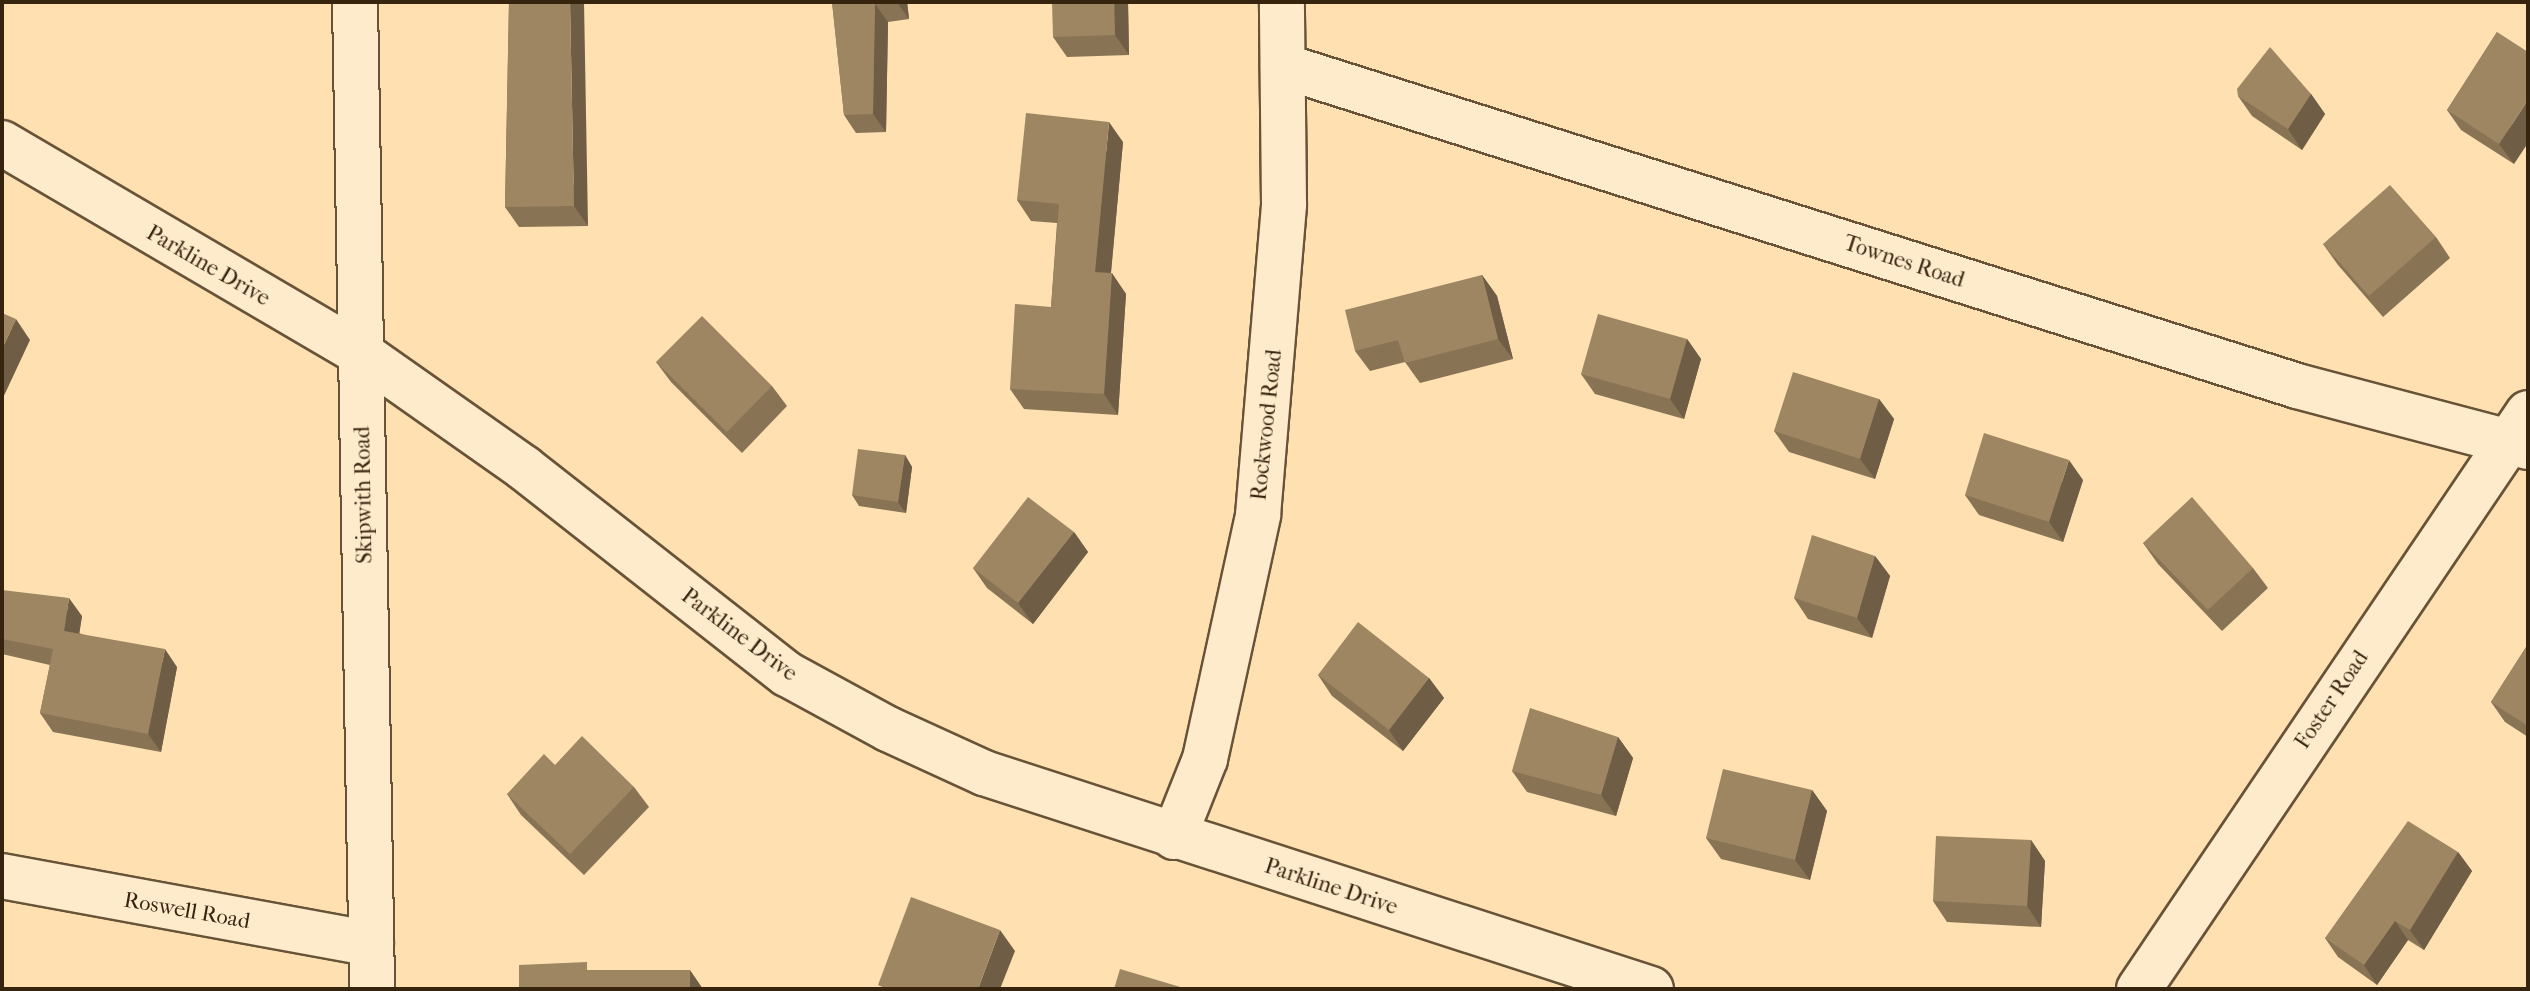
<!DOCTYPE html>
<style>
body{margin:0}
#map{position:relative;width:2530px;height:991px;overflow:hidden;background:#fee0b1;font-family:"IM FELL French Canon",serif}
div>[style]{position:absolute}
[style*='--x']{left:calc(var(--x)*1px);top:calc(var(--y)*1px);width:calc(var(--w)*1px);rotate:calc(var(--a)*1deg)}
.roads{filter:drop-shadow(2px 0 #685338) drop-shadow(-2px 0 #685338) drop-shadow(0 2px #685338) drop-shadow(0 -2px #685338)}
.street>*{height:44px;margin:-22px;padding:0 22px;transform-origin:22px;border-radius:22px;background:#feebcc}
.secondary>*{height:44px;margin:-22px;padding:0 22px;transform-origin:22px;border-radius:22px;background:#feebcc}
.wall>*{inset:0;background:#887355}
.shaded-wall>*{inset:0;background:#6f5e45}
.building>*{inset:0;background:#9e8663}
span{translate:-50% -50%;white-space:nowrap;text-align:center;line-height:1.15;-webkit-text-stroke:8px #feebcc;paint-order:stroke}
.street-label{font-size:22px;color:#36240f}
.frame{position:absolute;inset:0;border:4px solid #36240f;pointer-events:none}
</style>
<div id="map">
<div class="roads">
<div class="street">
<i style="--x:1283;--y:66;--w:1063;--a:17.51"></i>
<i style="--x:2297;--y:386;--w:239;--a:14.8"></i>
<i style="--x:2;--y:143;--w:417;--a:30.4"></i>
<i style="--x:362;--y:354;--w:198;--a:35.1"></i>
<i style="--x:524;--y:468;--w:334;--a:38.1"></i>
<i style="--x:787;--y:674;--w:115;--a:28.6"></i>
<i style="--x:888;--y:729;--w:106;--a:24.6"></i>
<i style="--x:984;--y:773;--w:701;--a:17.94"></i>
<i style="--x:1174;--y:837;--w:84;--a:-68.3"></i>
<i style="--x:1205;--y:759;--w:250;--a:-77.7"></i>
<i style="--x:1258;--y:515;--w:312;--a:-85.2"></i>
<i style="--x:1284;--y:204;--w:202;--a:-90.6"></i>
<i style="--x:2;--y:876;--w:375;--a:10.4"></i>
<i style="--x:2139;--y:989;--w:695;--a:-55.97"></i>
</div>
<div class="secondary">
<i style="--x:355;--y:2;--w:987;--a:89.01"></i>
</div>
</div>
<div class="wall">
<i style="clip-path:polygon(509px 2px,588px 226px,519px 227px,505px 207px)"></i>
<i style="clip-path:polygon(832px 2px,907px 2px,909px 19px,888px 22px,886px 132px,856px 133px,844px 115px)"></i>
<i style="clip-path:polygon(1128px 2px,1129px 55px,1067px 57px,1053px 37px)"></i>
<i style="clip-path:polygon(2497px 32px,2514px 164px,2461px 130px,2447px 110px)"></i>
<i style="clip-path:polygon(2311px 94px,2325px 114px,2302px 150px,2252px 116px,2238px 96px)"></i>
<i style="clip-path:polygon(1123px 142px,1111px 273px,1126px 294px,1118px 415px,1024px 409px,1010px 389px,1051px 307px,1057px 223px,1031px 221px,1017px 200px)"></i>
<i style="clip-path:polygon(2436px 237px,2450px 258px,2383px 317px,2338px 265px,2323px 244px)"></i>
<i style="clip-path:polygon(1482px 275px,1497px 296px,1513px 359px,1420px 383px,1405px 362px,1370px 371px,1355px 351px)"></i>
<i style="clip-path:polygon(1687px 339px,1701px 359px,1684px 419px,1595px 394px,1581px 374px)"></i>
<i style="clip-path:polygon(656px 362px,772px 386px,787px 406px,742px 453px,671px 382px)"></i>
<i style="clip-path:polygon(1879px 399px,1894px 419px,1875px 479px,1789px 452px,1774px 431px)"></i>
<i style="clip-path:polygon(905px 455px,912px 467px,906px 513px,859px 506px,852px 495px)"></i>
<i style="clip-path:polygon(2083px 480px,2063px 542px,1979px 515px,1965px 495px)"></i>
<i style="clip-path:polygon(1074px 532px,1088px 552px,1033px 624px,987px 588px,973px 568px)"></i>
<i style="clip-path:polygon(2143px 543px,2253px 568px,2268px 588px,2222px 631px,2158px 564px)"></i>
<i style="clip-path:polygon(1875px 556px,1890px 576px,1872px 638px,1808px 619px,1794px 598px)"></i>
<i style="clip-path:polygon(2px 590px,82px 616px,79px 633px,177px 667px,161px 752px,53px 732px,40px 713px,50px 665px,2px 654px)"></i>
<i style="clip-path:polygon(2528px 644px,2528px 737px,2505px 722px,2491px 702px)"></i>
<i style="clip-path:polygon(1318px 675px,1429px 678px,1444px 698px,1403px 751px,1332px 696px)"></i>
<i style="clip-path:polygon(1618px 737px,1633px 758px,1616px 816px,1527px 792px,1512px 771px)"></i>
<i style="clip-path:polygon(555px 765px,634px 787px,649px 807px,584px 875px,521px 815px,507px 794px)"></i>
<i style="clip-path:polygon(1812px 790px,1827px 811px,1810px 880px,1721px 859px,1706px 838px)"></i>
<i style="clip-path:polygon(2031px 840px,2045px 861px,2041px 927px,1947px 922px,1933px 901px)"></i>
<i style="clip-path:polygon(2458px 852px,2472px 871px,2424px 950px,2408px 940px,2377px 985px,2338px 957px,2325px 938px)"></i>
</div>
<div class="shaded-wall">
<i style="clip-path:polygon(570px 2px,584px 2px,588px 226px,574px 206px)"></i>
<i style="clip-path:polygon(897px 2px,907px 2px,909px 19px)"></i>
<i style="clip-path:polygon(1114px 2px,1128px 2px,1129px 55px,1115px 35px)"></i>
<i style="clip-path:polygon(875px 4px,888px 22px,886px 132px,873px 114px)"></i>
<i style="clip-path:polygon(2311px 94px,2325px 114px,2302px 150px,2288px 129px)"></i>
<i style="clip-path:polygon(2528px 100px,2528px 143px,2514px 164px,2499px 144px)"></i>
<i style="clip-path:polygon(1109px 122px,1123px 142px,1109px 293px,1095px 272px)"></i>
<i style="clip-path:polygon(1112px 273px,1126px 294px,1118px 415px,1104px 394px)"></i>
<i style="clip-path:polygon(1482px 275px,1497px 296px,1513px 359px,1498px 339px)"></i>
<i style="clip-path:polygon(16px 319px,30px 340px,2px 400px,2px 349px)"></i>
<i style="clip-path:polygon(1687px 339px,1701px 359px,1684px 419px,1670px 399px)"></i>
<i style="clip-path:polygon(1879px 399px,1894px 419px,1875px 479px,1860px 459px)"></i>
<i style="clip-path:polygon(905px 455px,912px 467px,906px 513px,898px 502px)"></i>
<i style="clip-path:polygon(2069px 460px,2083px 480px,2063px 542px,2049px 522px)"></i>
<i style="clip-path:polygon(1074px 532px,1088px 552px,1033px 624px,1018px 603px)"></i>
<i style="clip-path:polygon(1875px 556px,1890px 576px,1872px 638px,1857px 618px)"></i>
<i style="clip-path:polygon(69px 598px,82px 616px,77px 649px,64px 631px)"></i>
<i style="clip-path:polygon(165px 649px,177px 667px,161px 752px,148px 734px)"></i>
<i style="clip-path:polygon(1429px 678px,1444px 698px,1403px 751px,1389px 730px)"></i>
<i style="clip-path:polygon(1618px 737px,1633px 758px,1616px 816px,1601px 795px)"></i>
<i style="clip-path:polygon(1812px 790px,1827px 811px,1810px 880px,1795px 860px)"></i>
<i style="clip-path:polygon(2031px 840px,2045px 861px,2041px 927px,2027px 906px)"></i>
<i style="clip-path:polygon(2458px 852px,2472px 871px,2424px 950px,2410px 930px)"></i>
<i style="clip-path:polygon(2395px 921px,2408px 940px,2377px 985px,2364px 965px)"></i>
<i style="clip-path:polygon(1000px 930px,1015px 951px,1000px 989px,978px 989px)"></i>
<i style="clip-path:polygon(690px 970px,703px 989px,690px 989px)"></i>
</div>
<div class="building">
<i style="clip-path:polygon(509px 2px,570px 2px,574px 206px,505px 207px)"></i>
<i style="clip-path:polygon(832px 2px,891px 2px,875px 4px,873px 114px,844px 115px)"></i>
<i style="clip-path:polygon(1052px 2px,1114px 2px,1115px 35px,1053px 37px)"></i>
<i style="clip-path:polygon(2497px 32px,2528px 52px,2528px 100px,2499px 144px,2447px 110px)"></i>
<i style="clip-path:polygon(2270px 47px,2311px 94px,2288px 129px,2238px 96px,2237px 89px)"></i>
<i style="clip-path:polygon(1026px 113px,1109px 122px,1095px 272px,1112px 273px,1104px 394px,1010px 389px,1015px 304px,1051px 307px,1059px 204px,1017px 200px)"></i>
<i style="clip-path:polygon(2390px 185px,2436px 237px,2369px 296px,2323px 244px)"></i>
<i style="clip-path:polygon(1482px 275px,1498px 339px,1405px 363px,1398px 340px,1355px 351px,1345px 310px)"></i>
<i style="clip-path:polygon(2px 313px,16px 319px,2px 349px)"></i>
<i style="clip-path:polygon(1598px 314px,1687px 339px,1670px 399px,1581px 374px)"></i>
<i style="clip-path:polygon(702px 316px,772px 386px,727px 432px,656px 362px)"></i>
<i style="clip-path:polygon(1793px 372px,1879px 399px,1860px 459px,1774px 431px)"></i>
<i style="clip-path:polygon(1984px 433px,2069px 460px,2049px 522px,1965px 495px)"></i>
<i style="clip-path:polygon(858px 449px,905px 455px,898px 502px,852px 495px)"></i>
<i style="clip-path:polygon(1028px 497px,1074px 532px,1018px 603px,973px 568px)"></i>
<i style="clip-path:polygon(2192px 497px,2253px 568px,2208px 610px,2143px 543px)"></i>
<i style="clip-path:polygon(1812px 535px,1875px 556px,1857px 618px,1794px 598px)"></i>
<i style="clip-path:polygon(2px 590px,69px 598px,64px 631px,165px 649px,148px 734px,40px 713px,53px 649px,2px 639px)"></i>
<i style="clip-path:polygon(1358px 622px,1429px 678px,1389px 730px,1318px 675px)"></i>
<i style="clip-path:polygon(2528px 644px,2528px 726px,2491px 702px)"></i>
<i style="clip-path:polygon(1530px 708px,1618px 737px,1601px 795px,1512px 771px)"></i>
<i style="clip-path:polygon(582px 736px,634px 787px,570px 854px,507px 794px,544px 754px,555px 765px)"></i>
<i style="clip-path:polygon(1723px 769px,1812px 790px,1795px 860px,1706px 838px)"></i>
<i style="clip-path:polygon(2408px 821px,2458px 852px,2410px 930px,2395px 921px,2364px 965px,2325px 938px)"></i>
<i style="clip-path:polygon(1936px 836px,2031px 840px,2027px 906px,1933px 901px)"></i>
<i style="clip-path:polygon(911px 897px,1000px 930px,978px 989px,887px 989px,878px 985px)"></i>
<i style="clip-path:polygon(587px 962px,587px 970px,690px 970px,690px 989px,519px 989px,519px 965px)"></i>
<i style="clip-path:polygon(1120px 969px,1187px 989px,1114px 989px)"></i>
</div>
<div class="street-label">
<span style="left:1904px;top:262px;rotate:18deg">Townes Road</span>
<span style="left:208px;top:266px;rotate:30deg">Parkline Drive</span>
<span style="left:1267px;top:425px;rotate:-84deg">Rockwood Road</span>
<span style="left:364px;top:495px;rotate:-91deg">Skipwith Road</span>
<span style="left:739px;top:635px;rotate:37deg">Parkline Drive</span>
<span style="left:2332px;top:700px;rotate:-56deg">Foster Road</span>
<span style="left:1331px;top:887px;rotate:18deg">Parkline Drive</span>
<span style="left:187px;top:911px;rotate:10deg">Roswell Road</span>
</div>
<div class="frame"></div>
</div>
